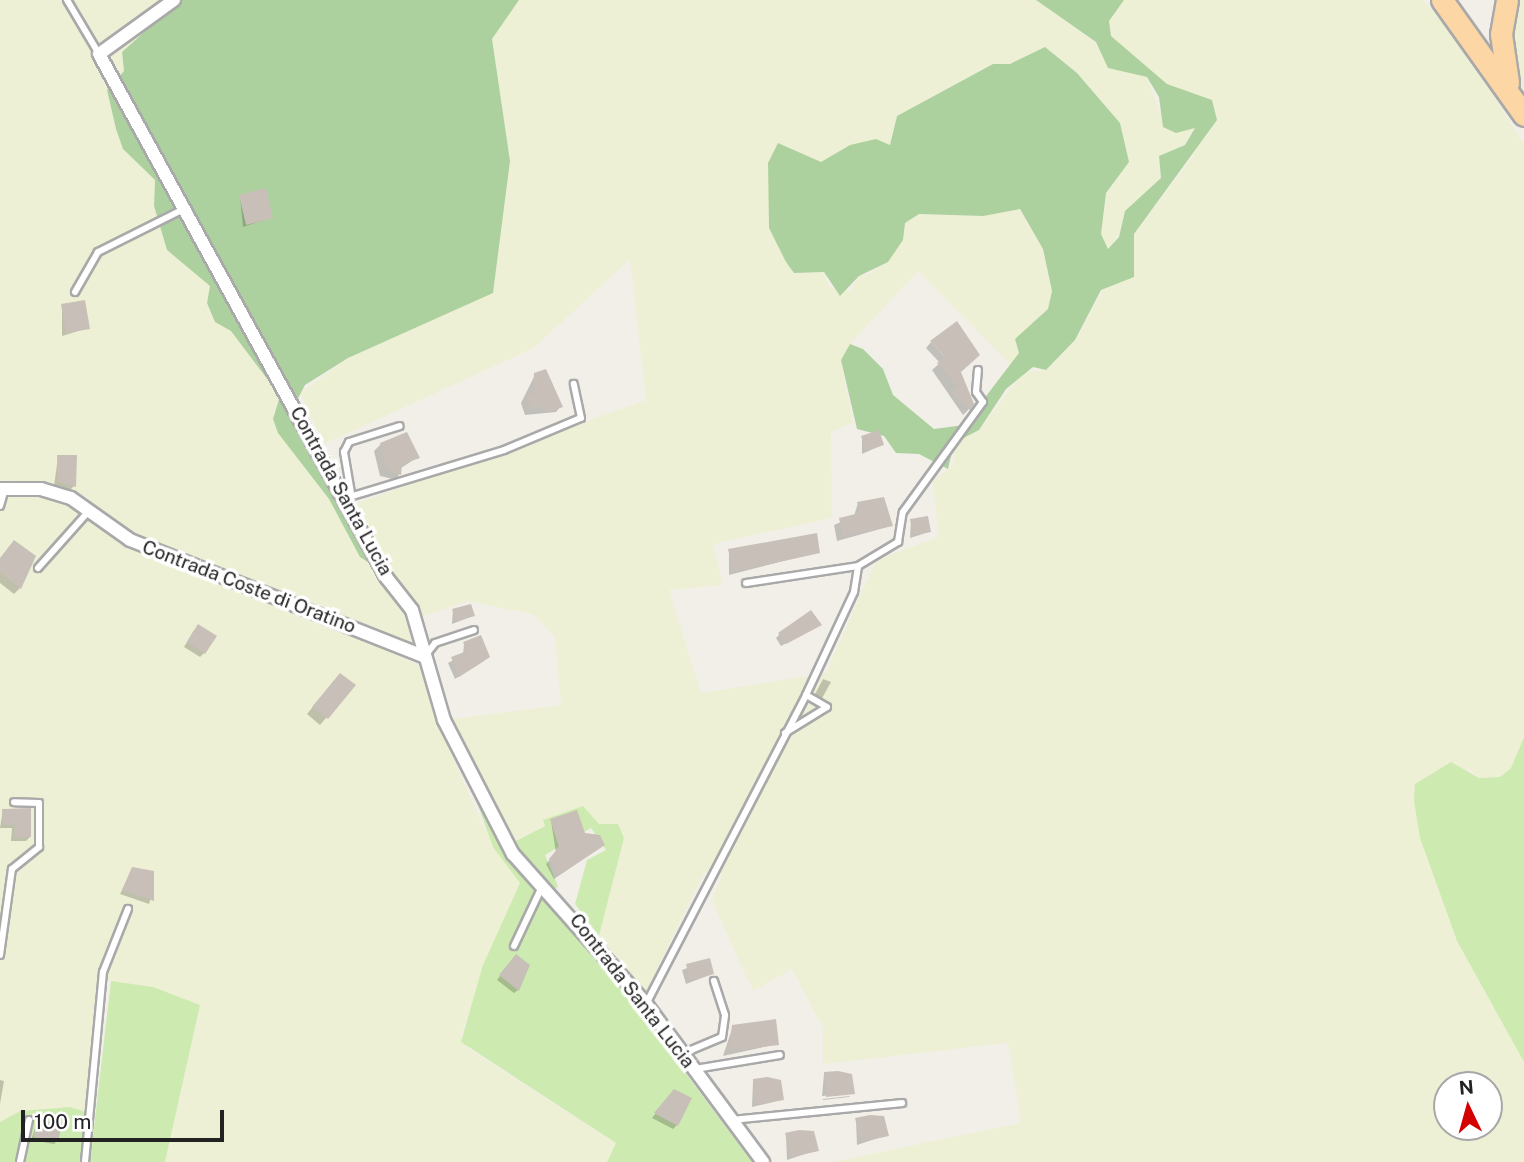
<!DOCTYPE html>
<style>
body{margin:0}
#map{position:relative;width:1524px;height:1162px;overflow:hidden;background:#f2efe9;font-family:"Public Sans",sans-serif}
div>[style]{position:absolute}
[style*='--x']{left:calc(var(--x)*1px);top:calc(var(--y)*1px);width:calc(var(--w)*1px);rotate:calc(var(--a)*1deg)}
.farmland>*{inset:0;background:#eef0d5}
.grass>*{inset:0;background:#cdebb0}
.forest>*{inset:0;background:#add19e}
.shadow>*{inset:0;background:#0003}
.building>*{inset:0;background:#c7bfb8}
.roads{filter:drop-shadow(2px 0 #a9a9a9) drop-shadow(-2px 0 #a9a9a9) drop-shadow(0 2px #a9a9a9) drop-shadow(0 -2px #a9a9a9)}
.lane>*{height:6px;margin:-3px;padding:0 3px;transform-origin:3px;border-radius:3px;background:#fff}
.street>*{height:12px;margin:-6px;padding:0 6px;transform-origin:6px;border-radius:6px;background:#fff}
.primary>*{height:21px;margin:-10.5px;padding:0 10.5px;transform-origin:10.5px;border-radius:10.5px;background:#fcd6a4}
span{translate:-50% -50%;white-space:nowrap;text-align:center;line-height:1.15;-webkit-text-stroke:7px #fff;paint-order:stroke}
.street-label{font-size:19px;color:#222}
.north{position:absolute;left:1433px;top:1071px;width:70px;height:70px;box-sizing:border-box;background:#fff;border:2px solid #a7a7a7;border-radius:50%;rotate:355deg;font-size:19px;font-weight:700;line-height:28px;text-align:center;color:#222}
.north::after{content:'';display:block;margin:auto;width:24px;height:32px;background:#d40000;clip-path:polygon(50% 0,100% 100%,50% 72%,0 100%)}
.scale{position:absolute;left:21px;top:1110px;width:203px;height:32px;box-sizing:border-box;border:4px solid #222;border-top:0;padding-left:9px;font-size:21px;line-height:24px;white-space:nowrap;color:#222;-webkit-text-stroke:5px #fff;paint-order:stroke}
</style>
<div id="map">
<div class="farmland">
<i style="clip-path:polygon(0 0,180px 0,122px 52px,124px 71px,107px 90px,116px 129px,123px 149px,155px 180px,154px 206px,167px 250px,211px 286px,207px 303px,215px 322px,231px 331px,280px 396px,273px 419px,288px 446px,329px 500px,360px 557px,375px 567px,409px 614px,418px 648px,129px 534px,85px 496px,44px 483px,0 480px)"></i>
<i style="clip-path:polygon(evenodd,519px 0,1036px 0,1096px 43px,1108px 68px,1147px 77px,1159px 111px,1196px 127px,1185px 145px,1159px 156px,1161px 178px,1108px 249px,1101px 234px,1106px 193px,1129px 162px,1120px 123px,1077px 73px,1045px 47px,1010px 64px,992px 64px,897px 116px,890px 145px,850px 145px,821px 162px,778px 144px,769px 228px,794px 273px,824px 272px,829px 287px,851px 291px,859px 276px,872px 273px,903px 240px,905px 223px,919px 214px,983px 216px,1019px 209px,1043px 249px,1052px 291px,1048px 309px,1015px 339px,1019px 353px,1011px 365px,918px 271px,850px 344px,841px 360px,853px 423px,831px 432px,832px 518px,713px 544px,723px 585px,669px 590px,701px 693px,826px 673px,876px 560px,938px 537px,933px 481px,954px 464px,954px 443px,979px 430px,1024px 372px,1046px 370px,1075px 341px,1134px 234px,1193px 156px,1212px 100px,1167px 84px,1111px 36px,1109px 21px,1124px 0,1423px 0,1465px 48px,1524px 145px,1524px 737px,1511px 768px,1500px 777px,1479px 778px,1468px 768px,1420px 838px,1457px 941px,1524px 1062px,1524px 1162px,832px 1162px,1021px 1123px,1008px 1043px,823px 1064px,823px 1028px,792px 969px,753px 991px,712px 901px,722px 874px,704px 872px,645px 994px,599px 936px,624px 838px,599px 824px,543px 820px,545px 825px,514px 842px,450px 719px,561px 705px,555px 637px,533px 614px,468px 601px,421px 617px,391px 574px,355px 504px,646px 400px,630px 259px,534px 348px,324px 444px,300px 393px,348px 358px,493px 292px,499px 236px,492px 38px,519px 0,1447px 1085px,1489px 1085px,1489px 1127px,1447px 1127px,1447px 1085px)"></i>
<i style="clip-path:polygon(1516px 0,1524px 0,1524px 98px,1510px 75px,1508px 14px)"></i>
<i style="clip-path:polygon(0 495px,47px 497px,75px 506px,135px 551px,326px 623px,420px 666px,437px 722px,483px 826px,520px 883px,461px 1035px,469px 1049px,616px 1143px,607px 1162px,165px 1162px,200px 1005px,100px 978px,86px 1112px,20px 1111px,0 1122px)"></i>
</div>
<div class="grass">
<i style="clip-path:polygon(1524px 737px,1524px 1062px,1457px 941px,1420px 838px,1414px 801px,1415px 784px,1451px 762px,1479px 778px,1500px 777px,1511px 768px)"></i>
<i style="clip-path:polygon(473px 792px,537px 891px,563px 909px,752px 1162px,607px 1162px,616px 1143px,461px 1042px,483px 965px,520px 883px,493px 847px)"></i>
<i style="clip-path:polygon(583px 806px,599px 824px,618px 824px,624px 838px,599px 936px,575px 904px,587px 860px,606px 850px,591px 828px,545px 855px,558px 886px,553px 892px,514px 842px,545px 826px,543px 820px)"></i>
<i style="clip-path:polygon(111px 981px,153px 987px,200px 1005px,165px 1162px,90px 1162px)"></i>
<i style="clip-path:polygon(70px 1107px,86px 1112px,81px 1162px,0 1162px,0 1122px,20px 1111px)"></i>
</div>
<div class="forest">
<i style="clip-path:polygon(180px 0,519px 0,492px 39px,510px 161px,493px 293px,348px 358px,305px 385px,292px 410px,375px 567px,360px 557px,329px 499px,278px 433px,273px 419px,280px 396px,231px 331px,215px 322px,207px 303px,210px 286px,167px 250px,154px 206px,155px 180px,123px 149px,116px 129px,107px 90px,124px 71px,122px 52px)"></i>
<i style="clip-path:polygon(1036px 0,1124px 0,1109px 21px,1111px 36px,1167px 84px,1212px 100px,1217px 120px,1134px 234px,1134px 277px,1101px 290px,1075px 340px,1046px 370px,1033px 367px,1006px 389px,979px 430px,954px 443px,948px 469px,919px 454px,896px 453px,884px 436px,857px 429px,841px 360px,850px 344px,863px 349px,883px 369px,893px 395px,934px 429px,964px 425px,1019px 353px,1015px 339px,1048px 309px,1052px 291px,1043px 249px,1020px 209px,983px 216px,919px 214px,905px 223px,903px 240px,888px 262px,859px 276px,840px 296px,824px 272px,794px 273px,786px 262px,769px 228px,768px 163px,778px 143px,821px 162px,850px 145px,876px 139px,890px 145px,897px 116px,993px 64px,1010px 64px,1045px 47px,1077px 73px,1120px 123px,1129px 162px,1106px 193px,1101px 234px,1108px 249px,1119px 237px,1125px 211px,1161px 178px,1159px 156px,1185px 145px,1195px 128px,1176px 133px,1163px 127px,1159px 97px,1147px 77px,1108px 68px,1096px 42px)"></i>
</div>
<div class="shadow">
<i style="clip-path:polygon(240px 196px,272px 217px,243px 227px)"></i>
<i style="clip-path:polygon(62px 306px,88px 328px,62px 336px)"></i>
<i style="clip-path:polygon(931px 342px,959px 372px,969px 409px,963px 415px,932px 370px,940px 363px,926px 348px)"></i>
<i style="clip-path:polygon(535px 375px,561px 406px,556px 412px,525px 415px,521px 403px)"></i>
<i style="clip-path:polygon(862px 437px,882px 445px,862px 454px)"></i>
<i style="clip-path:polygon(381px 444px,418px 457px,401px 468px,397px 480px,380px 476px,374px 451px)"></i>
<i style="clip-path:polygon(58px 457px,74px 486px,70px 490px,54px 486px)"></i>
<i style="clip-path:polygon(858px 503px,891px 526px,837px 541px,834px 525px,854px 516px)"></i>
<i style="clip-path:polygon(911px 521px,929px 532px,910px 538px)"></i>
<i style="clip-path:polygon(729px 550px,818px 552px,729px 575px)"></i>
<i style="clip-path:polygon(0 559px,20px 588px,14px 594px,0 583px)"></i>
<i style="clip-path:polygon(453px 610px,473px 616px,452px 624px)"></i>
<i style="clip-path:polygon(820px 625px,781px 646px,776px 638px,780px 634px)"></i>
<i style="clip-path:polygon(194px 630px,204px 653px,200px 657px,184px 647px)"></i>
<i style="clip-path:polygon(464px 644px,484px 661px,455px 679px,448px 663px,463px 655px)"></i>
<i style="clip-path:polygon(823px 679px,831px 682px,820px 702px,813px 698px)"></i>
<i style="clip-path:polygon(334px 681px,353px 686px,320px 725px,307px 714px)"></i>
<i style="clip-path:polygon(3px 810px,30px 837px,26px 841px,11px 841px,12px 828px,0 828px)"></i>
<i style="clip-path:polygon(551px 821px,599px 848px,554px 879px,546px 864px,556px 853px)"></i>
<i style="clip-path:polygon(133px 869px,154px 889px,149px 904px,120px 894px)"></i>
<i style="clip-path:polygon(512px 960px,518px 990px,514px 993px,497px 980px)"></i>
<i style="clip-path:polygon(709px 960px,712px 974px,686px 984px,682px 970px)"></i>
<i style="clip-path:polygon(733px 1026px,777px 1044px,723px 1056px)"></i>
<i style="clip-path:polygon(824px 1074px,853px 1093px,822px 1096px)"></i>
<i style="clip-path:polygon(0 1080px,4px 1081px,0 1104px)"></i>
<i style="clip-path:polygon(753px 1081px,782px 1100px,752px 1107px)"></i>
<i style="clip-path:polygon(671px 1095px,677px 1125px,673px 1129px,652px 1118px)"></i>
<i style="clip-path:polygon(850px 1096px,849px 1097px,823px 1100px,823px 1099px)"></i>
<i style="clip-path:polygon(856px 1120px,887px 1135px,857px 1145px)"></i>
<i style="clip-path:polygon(37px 1122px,57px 1141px,54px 1144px,31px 1140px)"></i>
<i style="clip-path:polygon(786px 1135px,817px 1150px,787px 1160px)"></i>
</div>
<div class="building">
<i style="clip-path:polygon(266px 188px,273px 218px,246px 225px,239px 195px)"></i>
<i style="clip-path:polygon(85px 300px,90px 329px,66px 333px,61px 304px)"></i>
<i style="clip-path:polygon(957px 321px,980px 355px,961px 372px,974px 404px,970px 410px,951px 392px,957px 386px,937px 363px,945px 357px,930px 341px)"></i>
<i style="clip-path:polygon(546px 369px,563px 407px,546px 413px,543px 406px,531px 410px,526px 396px,533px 393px,534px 373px)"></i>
<i style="clip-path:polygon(879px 430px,884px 445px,866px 451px,861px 436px)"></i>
<i style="clip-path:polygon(407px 432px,420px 458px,402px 464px,401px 475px,387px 470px,380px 443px)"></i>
<i style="clip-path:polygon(57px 455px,77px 455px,76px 487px,58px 482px)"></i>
<i style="clip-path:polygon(884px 497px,893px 526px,843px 536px,839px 518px,860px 513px,857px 502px)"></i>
<i style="clip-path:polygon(928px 516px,931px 532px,913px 535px,910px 519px)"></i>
<i style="clip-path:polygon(817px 533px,820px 553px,733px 572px,728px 549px)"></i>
<i style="clip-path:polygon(14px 540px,36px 556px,21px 589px,0 572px,0 558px)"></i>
<i style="clip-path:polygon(471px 604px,475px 616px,456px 621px,452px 609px)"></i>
<i style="clip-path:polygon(811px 610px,822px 625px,786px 644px,778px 633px)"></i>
<i style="clip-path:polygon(198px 624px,217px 636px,205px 654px,187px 642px)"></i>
<i style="clip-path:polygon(481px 635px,490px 657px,459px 677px,451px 657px,467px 651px,463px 642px)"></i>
<i style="clip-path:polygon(340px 673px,356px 685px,328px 719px,312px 707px)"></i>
<i style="clip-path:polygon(31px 808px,31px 837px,14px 838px,15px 825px,3px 825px,2px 809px)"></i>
<i style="clip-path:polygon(577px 810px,585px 833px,600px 835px,605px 845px,558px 876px,549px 859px,559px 847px,550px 819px)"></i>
<i style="clip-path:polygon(132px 867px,154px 871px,154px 901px,122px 890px)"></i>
<i style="clip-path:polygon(516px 954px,530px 965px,519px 991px,499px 975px)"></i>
<i style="clip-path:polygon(710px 958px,714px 974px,690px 981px,686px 964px)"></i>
<i style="clip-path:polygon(776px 1019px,779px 1045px,729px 1051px,732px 1025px)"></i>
<i style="clip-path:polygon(838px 1071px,852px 1074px,855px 1094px,826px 1097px,824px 1072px)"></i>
<i style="clip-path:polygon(767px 1077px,781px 1080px,784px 1100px,755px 1104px,753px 1079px)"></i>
<i style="clip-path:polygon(674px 1089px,692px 1098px,678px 1126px,654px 1113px)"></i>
<i style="clip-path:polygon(870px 1115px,884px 1116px,889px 1136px,861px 1142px,855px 1118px)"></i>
<i style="clip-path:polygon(37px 1120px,62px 1124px,58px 1142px,33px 1137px)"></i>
<i style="clip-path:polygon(799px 1130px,814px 1131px,819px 1151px,791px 1157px,785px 1133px)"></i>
</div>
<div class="roads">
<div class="lane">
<i style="--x:67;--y:0;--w:63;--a:59.3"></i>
<i style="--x:75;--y:292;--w:46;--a:-60.1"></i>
<i style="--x:98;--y:252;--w:96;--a:-26.6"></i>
<i style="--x:351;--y:493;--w:42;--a:-99.7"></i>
<i style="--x:344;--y:452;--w:11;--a:-63"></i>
<i style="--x:349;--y:442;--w:53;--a:-17.4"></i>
<i style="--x:346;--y:498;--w:165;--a:-16.9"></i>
<i style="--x:504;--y:450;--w:83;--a:-22.6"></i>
<i style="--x:581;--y:418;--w:35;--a:-102"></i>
<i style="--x:0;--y:506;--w:18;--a:-74"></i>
<i style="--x:38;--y:568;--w:76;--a:-48.2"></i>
<i style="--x:746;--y:583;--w:113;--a:-8.6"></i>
<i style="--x:425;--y:656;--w:16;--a:-52"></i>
<i style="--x:435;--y:643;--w:41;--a:-18.4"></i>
<i style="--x:785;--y:733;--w:49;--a:-31.8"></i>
<i style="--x:827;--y:707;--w:24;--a:-150"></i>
<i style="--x:514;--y:946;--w:61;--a:-64.7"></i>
<i style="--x:0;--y:955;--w:87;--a:-82.1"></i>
<i style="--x:12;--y:869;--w:35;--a:-39"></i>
<i style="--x:39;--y:847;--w:44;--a:-90"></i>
<i style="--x:39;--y:803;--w:25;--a:-178"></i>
<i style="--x:646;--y:1004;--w:348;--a:-62.6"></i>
<i style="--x:806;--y:695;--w:114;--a:-65"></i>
<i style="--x:854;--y:592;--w:26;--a:-81"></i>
<i style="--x:858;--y:566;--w:47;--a:-31"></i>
<i style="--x:898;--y:542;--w:30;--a:-81"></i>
<i style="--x:903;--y:512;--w:136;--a:-54"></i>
<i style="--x:983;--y:402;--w:12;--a:-125"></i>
<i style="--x:976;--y:392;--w:22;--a:-85"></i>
<i style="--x:684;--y:1053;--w:41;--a:-22.8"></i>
<i style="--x:722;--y:1037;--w:22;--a:-82"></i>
<i style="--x:725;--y:1015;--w:36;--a:-108"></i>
<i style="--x:695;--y:1069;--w:86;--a:-9.4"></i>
<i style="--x:732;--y:1120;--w:171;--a:-5.7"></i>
<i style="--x:20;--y:1162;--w:43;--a:-77.9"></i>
<i style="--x:85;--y:1162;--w:191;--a:-84.6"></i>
<i style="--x:103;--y:972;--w:68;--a:-68.4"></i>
</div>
<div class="street">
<i style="--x:174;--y:0;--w:92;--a:144.2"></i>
<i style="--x:99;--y:54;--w:597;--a:61.24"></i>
<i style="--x:386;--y:577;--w:42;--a:51.8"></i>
<i style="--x:412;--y:610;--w:115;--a:73.8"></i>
<i style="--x:444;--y:720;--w:151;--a:62.8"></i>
<i style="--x:513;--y:854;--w:200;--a:48.4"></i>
<i style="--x:646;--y:1004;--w:197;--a:53.5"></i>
<i style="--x:0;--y:489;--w:41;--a:0"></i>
<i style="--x:41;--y:489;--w:31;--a:17"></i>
<i style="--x:71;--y:498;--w:72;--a:35.4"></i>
<i style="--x:130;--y:540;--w:317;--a:21.6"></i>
</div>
<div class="primary">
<i style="--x:1442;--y:0;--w:141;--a:54.5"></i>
<i style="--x:1507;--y:0;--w:35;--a:100"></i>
<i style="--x:1501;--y:34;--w:49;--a:81.7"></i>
</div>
</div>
<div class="street-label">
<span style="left:341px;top:491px;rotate:61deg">Contrada Santa Lucia</span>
<span style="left:249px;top:587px;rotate:21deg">Contrada Coste di Oratino</span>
<span style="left:632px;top:991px;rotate:52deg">Contrada Santa Lucia</span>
</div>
<div class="north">N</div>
<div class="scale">100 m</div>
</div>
